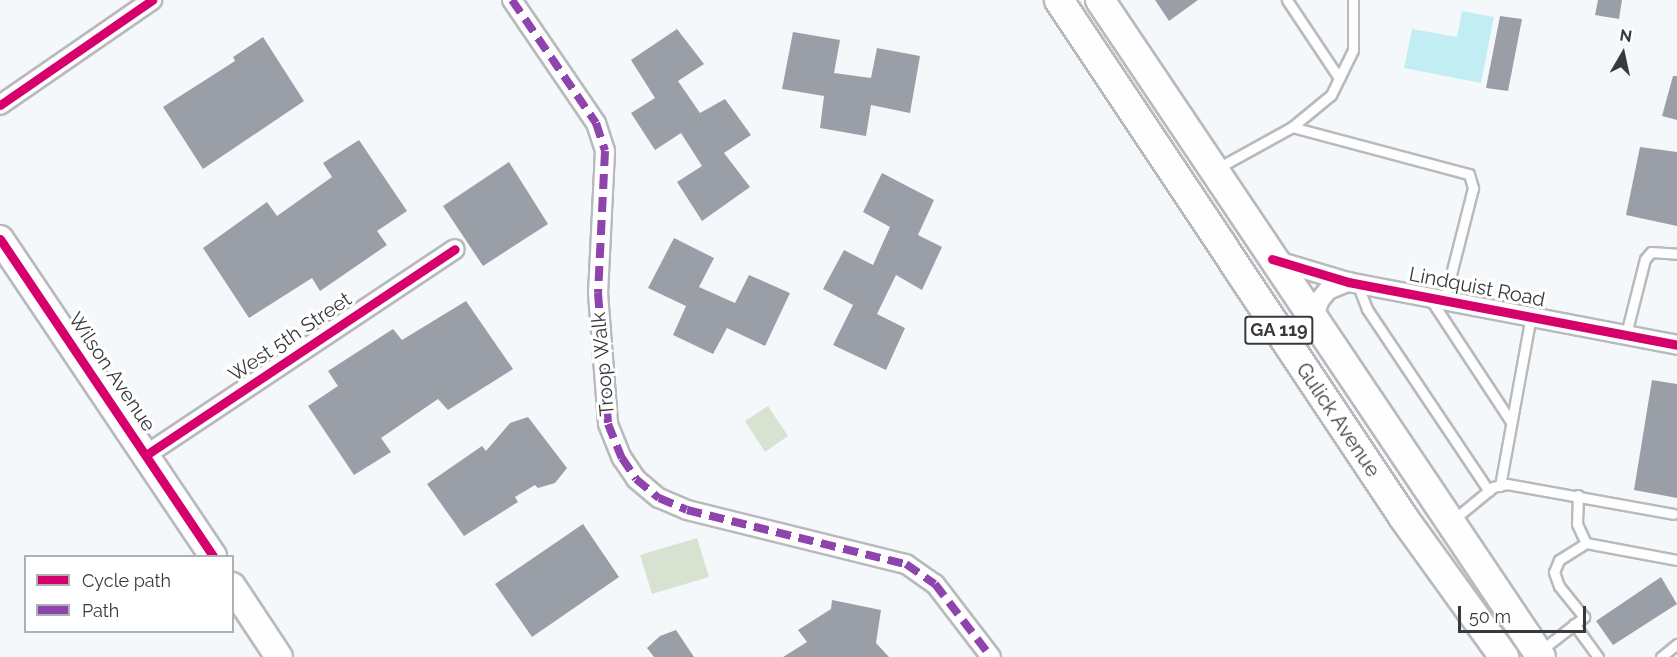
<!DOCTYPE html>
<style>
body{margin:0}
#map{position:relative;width:1677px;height:657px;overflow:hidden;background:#f5f8fb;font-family:Raleway,sans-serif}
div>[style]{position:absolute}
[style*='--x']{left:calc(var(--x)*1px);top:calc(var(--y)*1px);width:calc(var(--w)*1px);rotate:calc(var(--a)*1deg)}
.green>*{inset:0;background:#d7e3d0}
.water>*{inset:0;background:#c2eef3}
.building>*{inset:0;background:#9a9fa7}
.roads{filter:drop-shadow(2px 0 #b8babd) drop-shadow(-2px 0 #b8babd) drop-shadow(0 2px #b8babd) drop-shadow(0 -2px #b8babd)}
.lane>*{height:9px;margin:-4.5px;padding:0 4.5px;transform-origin:4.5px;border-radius:4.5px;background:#fefefe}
.street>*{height:18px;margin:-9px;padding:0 9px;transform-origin:9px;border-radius:9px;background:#fefefe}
.secondary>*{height:26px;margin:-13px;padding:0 13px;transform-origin:13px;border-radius:13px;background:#fefefe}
.primary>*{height:28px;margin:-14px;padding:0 14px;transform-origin:14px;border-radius:14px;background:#fefefe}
.quiet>*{height:8px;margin-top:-4px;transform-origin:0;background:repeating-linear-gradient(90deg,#8e44ad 0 15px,transparent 0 23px)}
.cycleway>*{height:9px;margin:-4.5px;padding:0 4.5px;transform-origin:4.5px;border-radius:4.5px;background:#d6006c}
span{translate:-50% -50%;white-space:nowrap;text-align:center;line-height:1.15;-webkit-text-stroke:6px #fff;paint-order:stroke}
.shield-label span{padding:2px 4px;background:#fff;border:2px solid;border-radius:4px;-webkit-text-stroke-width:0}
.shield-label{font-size:18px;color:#38393c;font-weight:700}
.street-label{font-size:20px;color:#38393c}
.legend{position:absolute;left:24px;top:555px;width:210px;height:78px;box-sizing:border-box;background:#fff;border:2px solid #afb0b1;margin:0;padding:8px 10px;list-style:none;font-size:18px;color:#38393c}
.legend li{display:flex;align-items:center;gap:12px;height:30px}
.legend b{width:30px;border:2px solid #afb0b1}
.north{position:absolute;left:1593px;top:24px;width:60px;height:60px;-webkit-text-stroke:4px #fff;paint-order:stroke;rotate:9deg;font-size:16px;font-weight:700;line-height:24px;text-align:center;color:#38393c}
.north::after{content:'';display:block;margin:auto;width:21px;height:27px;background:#38393c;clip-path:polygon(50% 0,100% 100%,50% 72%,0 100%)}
.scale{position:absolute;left:1458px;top:606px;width:128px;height:27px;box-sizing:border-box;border:3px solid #38393c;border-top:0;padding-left:8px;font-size:18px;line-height:21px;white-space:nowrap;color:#38393c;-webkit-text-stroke:4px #fff;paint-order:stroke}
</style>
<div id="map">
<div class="green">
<i style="clip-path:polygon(768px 406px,788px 436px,765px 452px,745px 421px)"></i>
<i style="clip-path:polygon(697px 538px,709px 577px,652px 594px,640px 555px)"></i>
</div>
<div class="water">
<i style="clip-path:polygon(1462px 11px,1494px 17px,1481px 83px,1404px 68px,1412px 29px,1457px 37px)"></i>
</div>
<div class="building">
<i style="clip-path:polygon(1155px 0,1198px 0,1169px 21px)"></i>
<i style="clip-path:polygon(1598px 0,1622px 0,1619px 19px,1595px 15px)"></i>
<i style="clip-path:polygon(1500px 16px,1522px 19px,1508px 91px,1486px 88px)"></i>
<i style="clip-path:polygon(677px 29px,704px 64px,678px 81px,700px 113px,725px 99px,751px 135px,724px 153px,750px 187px,702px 221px,677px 182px,702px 166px,681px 133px,655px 150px,631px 113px,655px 98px,631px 60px)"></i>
<i style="clip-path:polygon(793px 32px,840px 40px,834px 73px,871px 78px,877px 48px,920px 56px,910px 113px,871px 105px,866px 136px,820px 128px,824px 96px,782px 89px)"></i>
<i style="clip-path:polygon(263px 37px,304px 101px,203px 169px,163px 107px,235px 61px,233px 57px)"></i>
<i style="clip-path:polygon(1673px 76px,1677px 76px,1677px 120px,1662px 116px)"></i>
<i style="clip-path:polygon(359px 140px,407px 211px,377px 231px,387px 245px,320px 291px,312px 278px,249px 318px,203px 248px,267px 202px,277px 216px,332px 177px,323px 163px)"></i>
<i style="clip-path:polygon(1640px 147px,1677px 152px,1677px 226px,1626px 215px)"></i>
<i style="clip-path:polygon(509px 162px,548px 224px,483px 266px,443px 206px)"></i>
<i style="clip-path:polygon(882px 173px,934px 200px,918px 235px,942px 247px,922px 290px,896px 275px,877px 314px,905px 328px,886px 370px,833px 345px,853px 305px,823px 289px,844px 250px,873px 265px,890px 227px,863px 212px)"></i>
<i style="clip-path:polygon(674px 238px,714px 258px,699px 287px,735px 303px,749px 275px,790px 293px,765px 346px,727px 328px,713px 354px,673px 335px,686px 306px,648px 288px)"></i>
<i style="clip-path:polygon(466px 301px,513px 369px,448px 410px,438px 399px,381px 438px,391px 452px,354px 475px,308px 406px,338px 386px,328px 371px,393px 329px,402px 340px)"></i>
<i style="clip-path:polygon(1652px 380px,1677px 384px,1677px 498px,1634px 490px)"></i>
<i style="clip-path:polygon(528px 417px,567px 468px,555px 483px,538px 488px,535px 485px,515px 497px,518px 502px,464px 536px,427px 484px,482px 446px,486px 451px,510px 423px)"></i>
<i style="clip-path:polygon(583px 524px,619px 577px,532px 637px,495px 584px)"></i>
<i style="clip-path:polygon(1661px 577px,1677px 604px,1613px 645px,1596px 621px)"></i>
<i style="clip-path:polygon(832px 600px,881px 610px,876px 643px,889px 657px,783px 657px,807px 642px,798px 630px,831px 609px)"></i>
<i style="clip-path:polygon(676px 630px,694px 657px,654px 657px,647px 648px,660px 636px)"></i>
</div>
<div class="roads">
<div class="lane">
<i style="--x:1287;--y:0;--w:94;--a:56.3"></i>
<i style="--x:1292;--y:127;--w:183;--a:14.9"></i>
<i style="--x:1469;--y:174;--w:15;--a:74"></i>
<i style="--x:1473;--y:188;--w:114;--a:104.3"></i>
<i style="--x:1216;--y:169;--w:87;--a:-28.9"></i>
<i style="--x:1292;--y:127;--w:50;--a:-39.4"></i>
<i style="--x:1331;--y:95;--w:50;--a:-63.9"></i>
<i style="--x:1353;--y:50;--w:50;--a:-90"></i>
<i style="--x:1357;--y:283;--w:28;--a:69"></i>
<i style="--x:1367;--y:309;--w:219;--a:56.2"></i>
<i style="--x:1431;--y:300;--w:146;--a:56.7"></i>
<i style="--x:1626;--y:334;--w:77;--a:-75.8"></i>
<i style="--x:1645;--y:259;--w:9;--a:-49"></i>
<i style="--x:1651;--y:252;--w:26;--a:4"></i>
<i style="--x:1500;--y:486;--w:174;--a:-79.7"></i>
<i style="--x:1578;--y:495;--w:29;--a:92"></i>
<i style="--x:1577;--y:524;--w:21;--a:65"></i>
<i style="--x:1453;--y:520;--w:52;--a:-39.5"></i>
<i style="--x:1493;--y:487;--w:14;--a:-12"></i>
<i style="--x:1507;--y:484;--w:169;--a:10.2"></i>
<i style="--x:1574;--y:624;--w:41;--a:54"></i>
<i style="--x:1540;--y:651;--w:56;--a:-37.7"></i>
<i style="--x:1584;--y:617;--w:40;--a:-129"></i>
<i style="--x:1559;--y:586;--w:15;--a:-110"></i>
<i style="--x:1554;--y:572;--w:13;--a:-67"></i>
<i style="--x:1559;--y:560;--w:32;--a:-32"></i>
<i style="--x:1586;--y:543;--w:93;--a:10.6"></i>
<i style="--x:1661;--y:657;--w:21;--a:-39"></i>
</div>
<div class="street">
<i style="--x:512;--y:0;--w:149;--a:55.7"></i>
<i style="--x:596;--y:123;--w:29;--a:72"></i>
<i style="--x:605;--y:151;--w:142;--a:92.8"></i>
<i style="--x:598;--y:293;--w:131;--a:85.6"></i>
<i style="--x:608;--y:424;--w:37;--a:68"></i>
<i style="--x:622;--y:458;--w:25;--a:56"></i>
<i style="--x:636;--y:479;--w:30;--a:40"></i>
<i style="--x:659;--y:498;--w:30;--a:23"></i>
<i style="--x:687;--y:510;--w:226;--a:13.9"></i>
<i style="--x:906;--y:564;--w:35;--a:35"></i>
<i style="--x:935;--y:584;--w:92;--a:52.5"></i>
<i style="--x:0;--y:105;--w:185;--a:-34.6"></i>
<i style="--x:1274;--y:260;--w:77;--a:16.6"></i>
<i style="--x:1348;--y:282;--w:335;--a:10.8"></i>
<i style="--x:1313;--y:320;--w:20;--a:-72"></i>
<i style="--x:1319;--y:301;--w:14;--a:-51"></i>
<i style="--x:1328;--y:290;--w:22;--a:-22"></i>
<i style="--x:146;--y:455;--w:371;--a:-33.7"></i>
</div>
<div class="secondary">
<i style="--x:0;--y:239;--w:382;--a:56.1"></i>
<i style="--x:232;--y:586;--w:85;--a:56.5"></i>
</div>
<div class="primary">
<i style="--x:1059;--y:0;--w:621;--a:56.36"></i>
<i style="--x:1403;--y:517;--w:173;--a:54.2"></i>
<i style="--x:1100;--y:0;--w:791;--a:56.13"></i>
</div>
</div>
<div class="quiet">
<i style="--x:512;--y:0;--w:149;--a:55.7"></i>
<i style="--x:596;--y:123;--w:29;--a:72"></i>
<i style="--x:605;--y:151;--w:142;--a:92.8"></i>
<i style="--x:598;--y:293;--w:131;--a:85.6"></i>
<i style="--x:608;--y:424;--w:37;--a:68"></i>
<i style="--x:622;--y:458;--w:25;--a:56"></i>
<i style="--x:636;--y:479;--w:30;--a:40"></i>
<i style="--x:659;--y:498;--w:30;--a:23"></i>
<i style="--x:687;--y:510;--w:226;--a:13.9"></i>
<i style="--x:906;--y:564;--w:35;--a:35"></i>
<i style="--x:935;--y:584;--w:92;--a:52.5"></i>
</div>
<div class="cycleway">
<i style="--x:0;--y:105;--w:185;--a:-34.6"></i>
<i style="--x:0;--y:239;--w:382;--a:56.1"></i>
<i style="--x:1272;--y:259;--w:79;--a:16.8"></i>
<i style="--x:1348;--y:282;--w:335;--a:10.8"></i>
<i style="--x:146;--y:455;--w:371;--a:-33.7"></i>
</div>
<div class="shield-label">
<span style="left:1279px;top:330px">GA 119</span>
</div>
<div class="street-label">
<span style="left:1477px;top:287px;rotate:11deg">Lindquist Road</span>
<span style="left:290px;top:337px;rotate:-34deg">West 5th Street</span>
<span style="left:603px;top:364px;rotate:-95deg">Troop Walk</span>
<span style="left:112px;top:372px;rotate:56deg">Wilson Avenue</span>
<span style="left:1338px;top:420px;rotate:56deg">Gulick Avenue</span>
</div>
<ul class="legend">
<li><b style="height:8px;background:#d6006c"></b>Cycle path</li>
<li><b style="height:8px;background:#8e44ad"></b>Path</li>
</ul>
<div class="north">N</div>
<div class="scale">50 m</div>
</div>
